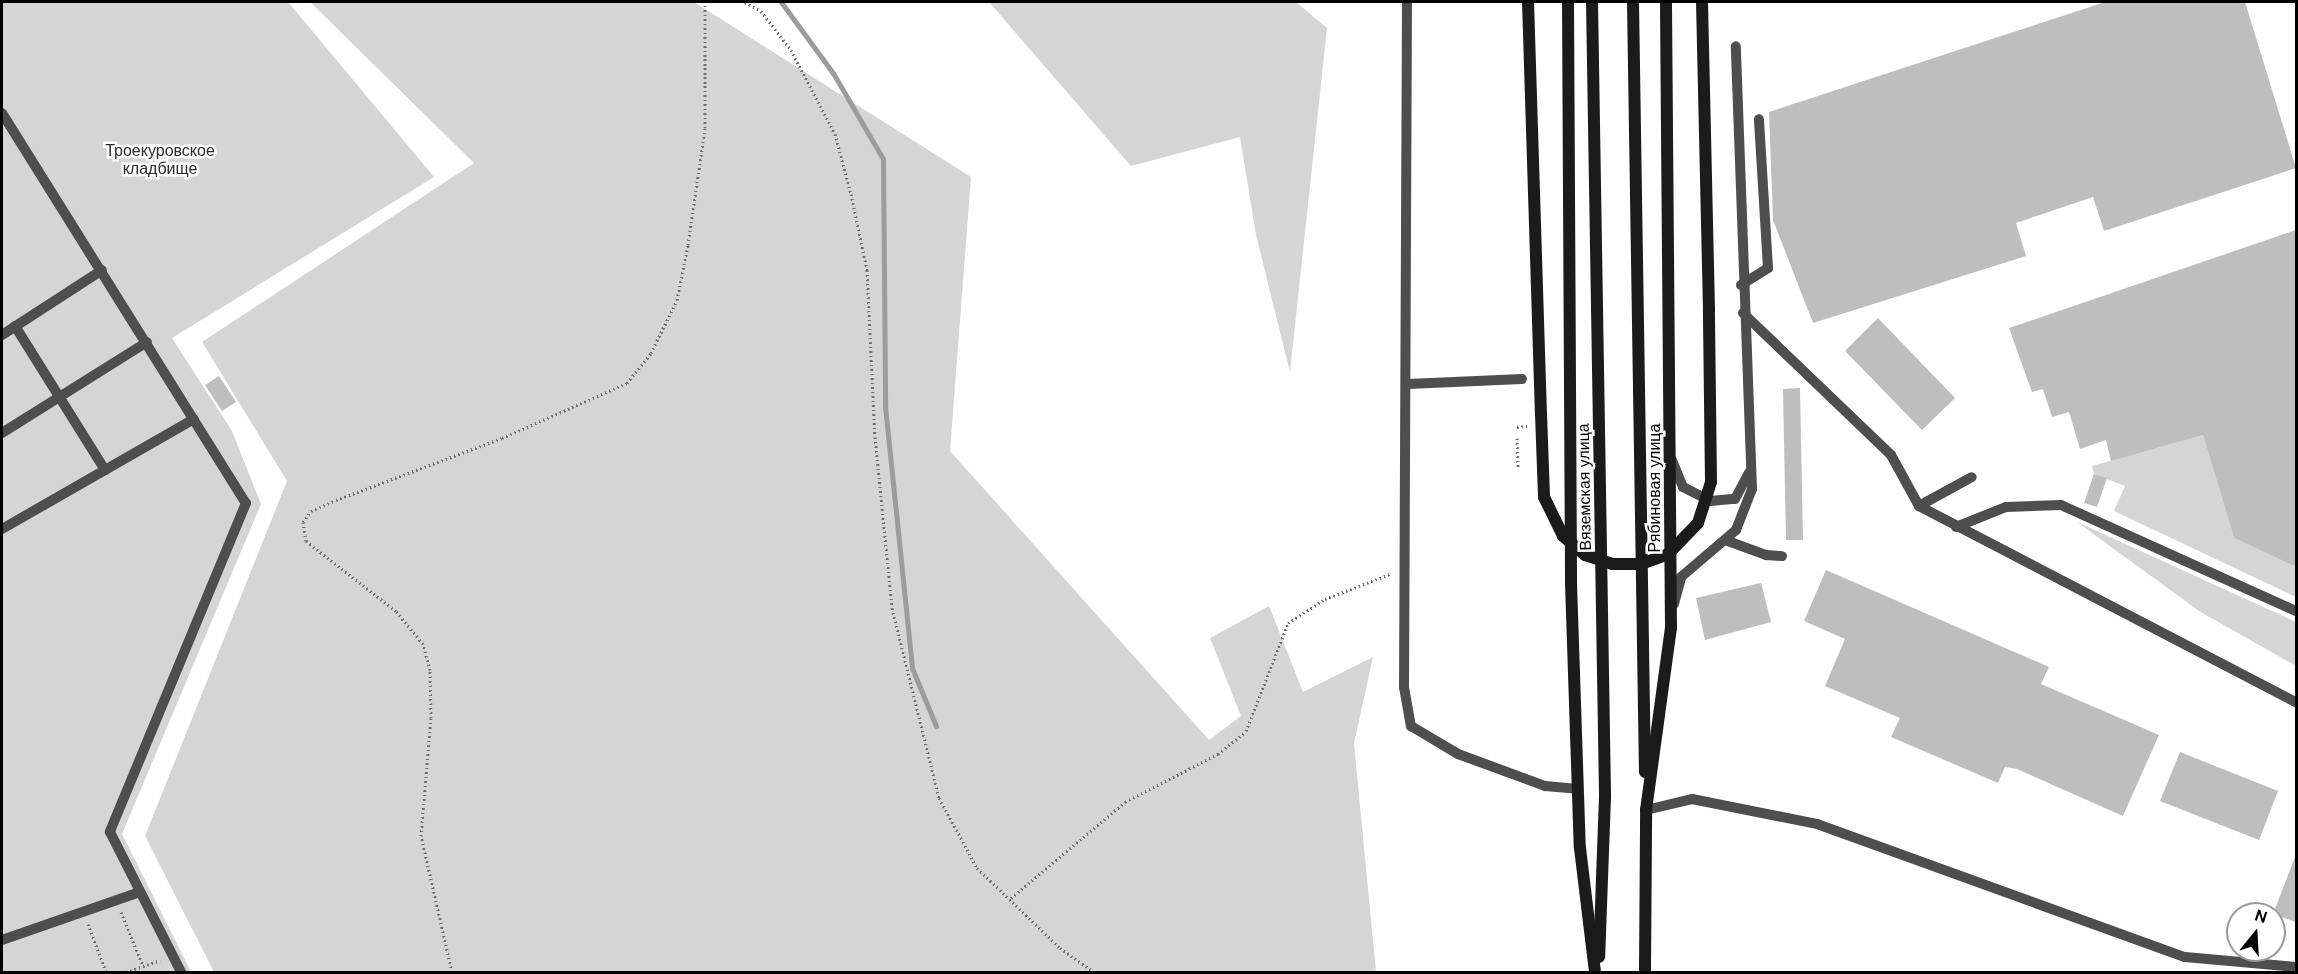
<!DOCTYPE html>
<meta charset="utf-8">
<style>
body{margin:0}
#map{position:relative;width:2298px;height:974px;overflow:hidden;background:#fff;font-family:"DM Sans",sans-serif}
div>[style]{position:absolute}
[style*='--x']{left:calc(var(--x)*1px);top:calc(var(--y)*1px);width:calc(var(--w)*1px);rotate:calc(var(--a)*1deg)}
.green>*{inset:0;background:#d5d5d5}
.stream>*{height:5px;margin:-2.5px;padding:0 2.5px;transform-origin:2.5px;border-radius:2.5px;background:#9c9c9c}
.building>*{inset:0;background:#bebebe}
.path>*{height:3px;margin-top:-1.5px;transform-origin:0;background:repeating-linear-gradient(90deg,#707070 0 1.5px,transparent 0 4.5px)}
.service>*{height:10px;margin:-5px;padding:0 5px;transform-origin:5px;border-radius:5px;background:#4e4e4e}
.secondary>*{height:12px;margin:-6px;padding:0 6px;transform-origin:6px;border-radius:6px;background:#1b1b1b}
.secondary-bridge>*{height:12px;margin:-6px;padding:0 6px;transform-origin:6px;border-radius:6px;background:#1b1b1b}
span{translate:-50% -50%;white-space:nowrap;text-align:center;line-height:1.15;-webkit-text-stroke:5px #fff;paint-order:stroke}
.park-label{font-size:16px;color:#2c2c2c}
.street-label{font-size:16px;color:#000}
.frame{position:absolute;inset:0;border:3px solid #000;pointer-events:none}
.north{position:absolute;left:2226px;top:902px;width:60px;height:60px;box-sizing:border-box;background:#fff;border:2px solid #999;border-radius:50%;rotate:18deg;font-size:16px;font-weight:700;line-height:24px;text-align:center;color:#000}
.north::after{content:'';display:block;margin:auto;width:21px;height:27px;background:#000;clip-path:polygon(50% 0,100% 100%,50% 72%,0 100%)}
</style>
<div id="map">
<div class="green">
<i style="clip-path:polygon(2px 2px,288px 2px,434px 177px,172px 338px,232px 431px,261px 504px,122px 834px,191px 972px,2px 972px)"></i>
<i style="clip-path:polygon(310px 2px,694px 2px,971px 177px,950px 451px,1209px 740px,1241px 716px,1210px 638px,1269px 606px,1303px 692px,1373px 657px,1354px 743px,1376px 972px,214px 972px,145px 836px,287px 481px,202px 342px,474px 163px)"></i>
<i style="clip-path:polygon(989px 2px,1296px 2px,1327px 28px,1290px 372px,1256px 235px,1240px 137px,1131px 166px)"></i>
<i style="clip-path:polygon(2203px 435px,2234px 538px,2296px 567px,2296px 597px,2114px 511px,2125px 486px,2094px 474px,2092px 466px)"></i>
<i style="clip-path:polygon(2077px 522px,2296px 622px,2296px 666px,2199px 611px)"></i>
</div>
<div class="stream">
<i style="--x:781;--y:2;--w:88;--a:53.8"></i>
<i style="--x:833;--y:73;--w:99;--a:59.8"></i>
<i style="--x:883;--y:159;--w:247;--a:89.5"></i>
<i style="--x:885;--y:406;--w:263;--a:84.1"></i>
<i style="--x:912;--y:668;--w:63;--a:67.5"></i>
</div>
<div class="building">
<i style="clip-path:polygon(2105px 2px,2245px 2px,2296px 168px,2104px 231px,2093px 197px,2016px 223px,2026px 256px,1813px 323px,1773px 220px,1769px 112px)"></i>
<i style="clip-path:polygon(2296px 230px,2296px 567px,2234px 538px,2203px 435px,2111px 461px,2106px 440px,2080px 449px,2069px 412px,2052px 417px,2043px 389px,2032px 392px,2009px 328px)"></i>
<i style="clip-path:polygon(1878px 318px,1955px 398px,1922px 430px,1845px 351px)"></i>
<i style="clip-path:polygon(219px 376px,236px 402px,222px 411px,205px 385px)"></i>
<i style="clip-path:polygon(1800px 388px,1803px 540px,1786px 540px,1783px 389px)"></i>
<i style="clip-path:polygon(2094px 474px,2107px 478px,2097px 507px,2084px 503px)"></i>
<i style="clip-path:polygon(1826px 570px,2049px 667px,2041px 684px,2159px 735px,2123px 816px,2017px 769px,2005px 767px,1998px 783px,1891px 737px,1900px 718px,1825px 686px,1845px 639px,1804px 621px)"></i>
<i style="clip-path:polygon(1761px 583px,1771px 622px,1705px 640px,1696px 598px)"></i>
<i style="clip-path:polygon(2180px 752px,2278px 791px,2259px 840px,2160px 801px)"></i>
<i style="clip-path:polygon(2295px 857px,2296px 857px,2296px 922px,2273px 914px)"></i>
</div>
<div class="path">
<i style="--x:745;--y:2;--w:18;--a:29"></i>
<i style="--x:761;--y:11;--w:49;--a:52.4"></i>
<i style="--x:791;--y:50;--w:95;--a:62.4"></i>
<i style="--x:835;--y:134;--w:62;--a:75.1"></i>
<i style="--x:851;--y:194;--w:78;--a:78.1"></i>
<i style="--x:867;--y:270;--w:167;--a:87.3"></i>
<i style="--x:875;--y:437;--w:172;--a:84.3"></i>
<i style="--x:892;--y:608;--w:196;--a:76.1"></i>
<i style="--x:939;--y:798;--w:80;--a:61.5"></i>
<i style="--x:977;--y:868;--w:115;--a:43.9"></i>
<i style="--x:1060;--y:948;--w:42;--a:35.2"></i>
<i style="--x:1517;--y:427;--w:10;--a:-6"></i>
<i style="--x:1517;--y:438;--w:31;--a:88"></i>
<i style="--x:1011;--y:898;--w:149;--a:-40.1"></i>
<i style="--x:1125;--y:802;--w:105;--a:-27.3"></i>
<i style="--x:1218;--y:754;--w:36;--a:-39"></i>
<i style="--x:1246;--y:731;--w:116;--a:-68.7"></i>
<i style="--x:1288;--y:623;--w:44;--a:-33"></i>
<i style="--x:1325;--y:599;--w:70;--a:-21"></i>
<i style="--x:121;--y:912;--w:58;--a:67.8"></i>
<i style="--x:88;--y:924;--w:51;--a:69.4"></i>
<i style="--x:126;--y:972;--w:36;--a:-19"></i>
<i style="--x:452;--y:972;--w:139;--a:-102.8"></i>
<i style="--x:421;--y:836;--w:118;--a:-85.2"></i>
<i style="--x:431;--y:718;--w:48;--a:-91.2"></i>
<i style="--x:430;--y:670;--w:27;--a:-105"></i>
<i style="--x:423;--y:644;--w:43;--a:-129.3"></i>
<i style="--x:396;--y:611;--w:114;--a:-142.1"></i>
<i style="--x:306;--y:541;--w:19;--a:-99"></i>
<i style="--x:303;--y:522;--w:14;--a:-54"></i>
<i style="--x:311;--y:511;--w:27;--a:-24"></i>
<i style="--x:336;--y:500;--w:177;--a:-20.5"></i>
<i style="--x:502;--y:438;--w:137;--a:-23.7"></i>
<i style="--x:627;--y:383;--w:38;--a:-51"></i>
<i style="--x:651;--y:353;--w:59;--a:-63.9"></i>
<i style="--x:677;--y:300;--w:56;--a:-78.7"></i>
<i style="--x:688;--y:245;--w:118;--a:-81.7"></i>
<i style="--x:705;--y:128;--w:126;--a:-90"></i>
</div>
<div class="service">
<i style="--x:1407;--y:2;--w:685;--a:90.25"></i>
<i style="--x:1404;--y:687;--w:40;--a:80"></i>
<i style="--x:1411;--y:726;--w:55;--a:30.8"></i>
<i style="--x:1458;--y:754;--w:93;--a:20.2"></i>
<i style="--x:1545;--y:786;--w:33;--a:5"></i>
<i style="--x:2;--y:113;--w:460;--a:58"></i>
<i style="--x:246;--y:503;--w:356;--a:112.5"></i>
<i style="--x:110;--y:832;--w:157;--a:63.1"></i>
<i style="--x:1741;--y:285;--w:32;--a:-32"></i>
<i style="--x:1768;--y:268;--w:149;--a:-93.5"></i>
<i style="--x:1743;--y:313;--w:205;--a:43.8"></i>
<i style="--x:1891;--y:455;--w:58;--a:61.2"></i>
<i style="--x:1919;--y:506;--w:425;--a:27.5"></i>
<i style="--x:15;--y:326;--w:170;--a:58"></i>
<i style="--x:2;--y:335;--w:119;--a:-33"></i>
<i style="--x:1408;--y:384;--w:114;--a:-2.5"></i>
<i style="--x:2;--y:433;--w:171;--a:-32.1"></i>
<i style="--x:1672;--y:460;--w:29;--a:68"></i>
<i style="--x:1683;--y:487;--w:30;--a:27"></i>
<i style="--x:1710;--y:501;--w:25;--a:-5"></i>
<i style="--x:1735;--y:499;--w:30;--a:-62"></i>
<i style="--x:1919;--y:506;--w:60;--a:-28.7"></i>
<i style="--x:1956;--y:527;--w:54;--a:-21.8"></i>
<i style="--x:2006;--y:507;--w:55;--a:-2.1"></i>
<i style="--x:2061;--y:505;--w:258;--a:24.3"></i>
<i style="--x:2;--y:529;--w:221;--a:-29.8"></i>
<i style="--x:1725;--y:540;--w:44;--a:20.1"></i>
<i style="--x:1766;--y:555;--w:16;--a:4"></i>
<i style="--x:1674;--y:604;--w:28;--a:-75"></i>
<i style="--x:1681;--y:577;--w:72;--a:-40.5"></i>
<i style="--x:1736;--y:530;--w:44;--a:-68.7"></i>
<i style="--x:1752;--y:489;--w:443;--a:-92.1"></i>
<i style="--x:1646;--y:810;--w:47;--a:-13.4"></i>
<i style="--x:1692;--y:799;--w:127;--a:11.3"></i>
<i style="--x:1817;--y:824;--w:391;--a:19.9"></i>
<i style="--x:2185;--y:957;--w:111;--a:5.1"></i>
<i style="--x:2;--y:940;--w:146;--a:-19.2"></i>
</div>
<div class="secondary">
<i style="--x:1528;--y:2;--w:412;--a:88.2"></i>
<i style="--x:1568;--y:2;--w:581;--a:89.7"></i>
<i style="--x:1571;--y:583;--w:265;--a:88.1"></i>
<i style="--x:1580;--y:848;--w:125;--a:83.1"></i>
<i style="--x:1592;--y:2;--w:795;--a:89.06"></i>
<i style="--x:1605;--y:797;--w:160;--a:92.1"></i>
<i style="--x:1633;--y:2;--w:770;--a:89.11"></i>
<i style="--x:1702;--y:2;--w:307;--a:88.7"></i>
<i style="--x:1645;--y:972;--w:162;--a:-89.6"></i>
<i style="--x:1646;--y:810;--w:184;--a:-82.2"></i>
<i style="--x:1671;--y:628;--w:626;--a:-90.46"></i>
</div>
<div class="secondary-bridge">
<i style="--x:1541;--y:414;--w:83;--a:87.9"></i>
<i style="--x:1544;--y:497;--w:43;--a:64"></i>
<i style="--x:1563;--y:536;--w:29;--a:41"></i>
<i style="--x:1585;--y:555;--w:28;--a:18"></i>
<i style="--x:1612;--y:564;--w:29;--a:0"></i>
<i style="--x:1641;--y:564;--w:29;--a:-20"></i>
<i style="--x:1668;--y:554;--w:43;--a:-45.9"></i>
<i style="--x:1698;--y:523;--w:43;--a:-72.4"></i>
<i style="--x:1711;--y:482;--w:173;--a:-90.7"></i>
</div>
<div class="park-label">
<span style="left:160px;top:160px">Троекуровское<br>кладбище</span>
</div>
<div class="street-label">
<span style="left:1585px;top:487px;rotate:-91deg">Вяземская улица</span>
<span style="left:1655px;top:488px;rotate:-90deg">Рябиновая улица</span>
</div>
<div class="frame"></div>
<div class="north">N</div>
</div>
